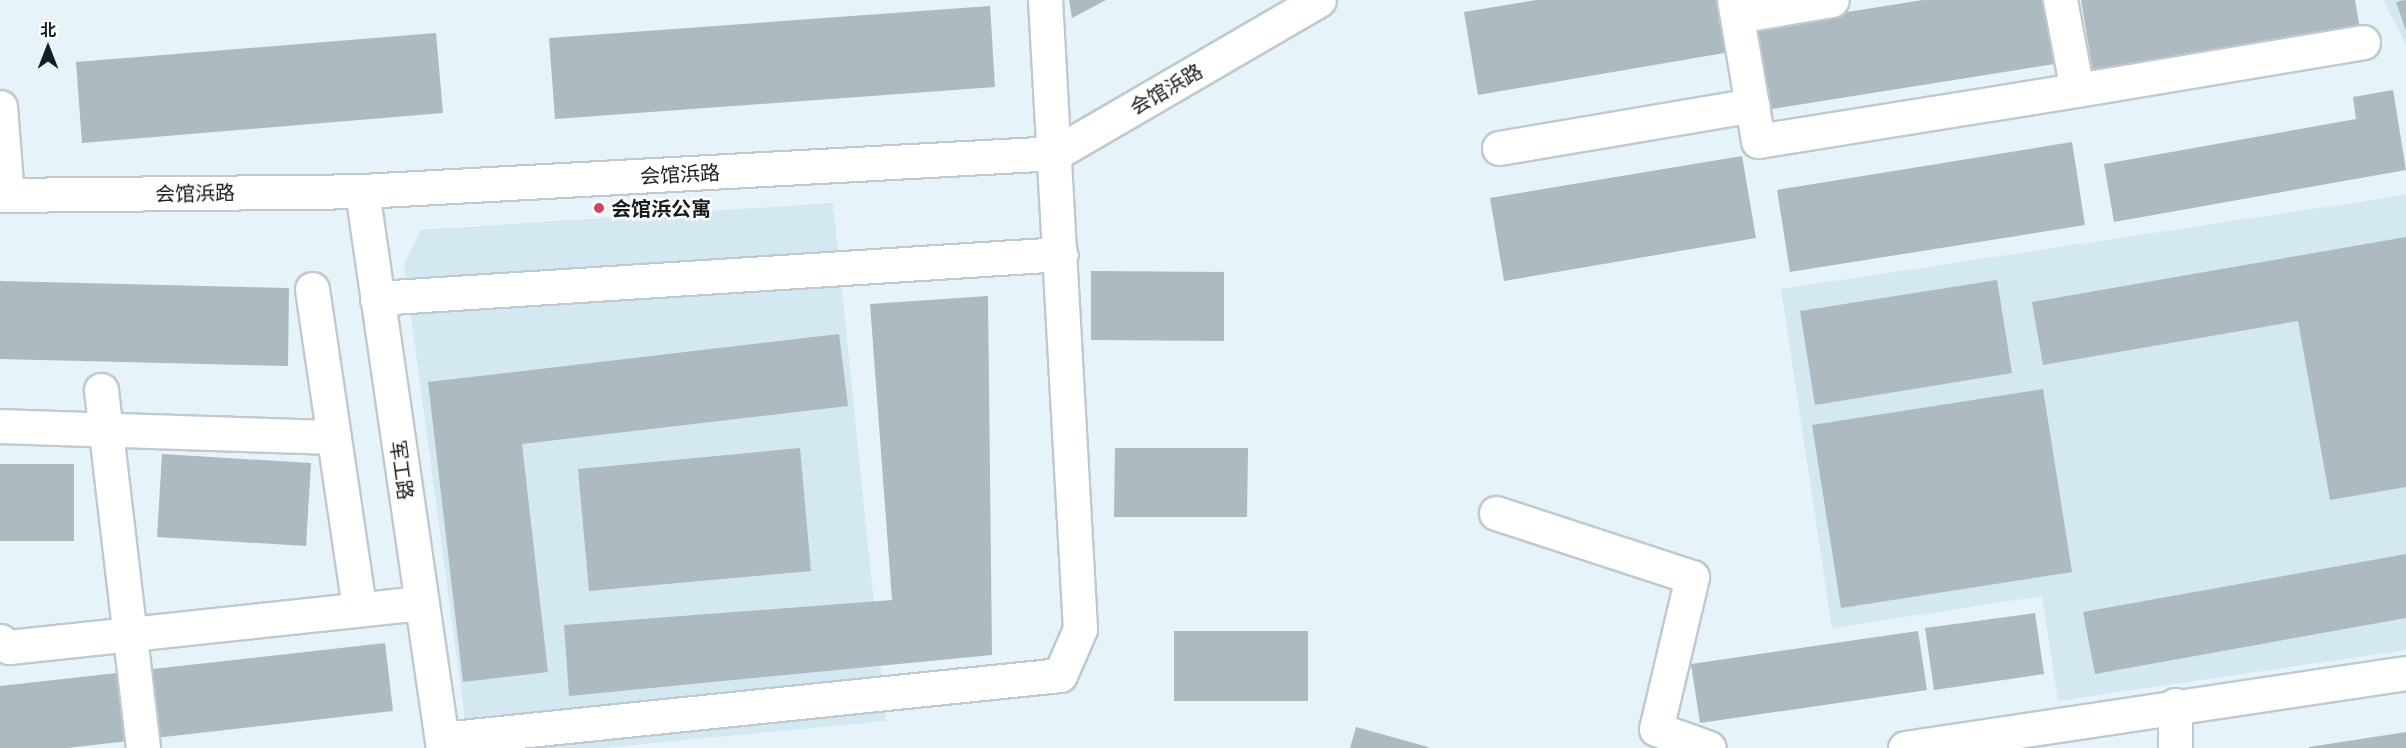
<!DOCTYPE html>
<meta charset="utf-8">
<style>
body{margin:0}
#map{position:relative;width:2406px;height:748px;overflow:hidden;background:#e6f3f9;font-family:Lato,"Noto Sans SC",sans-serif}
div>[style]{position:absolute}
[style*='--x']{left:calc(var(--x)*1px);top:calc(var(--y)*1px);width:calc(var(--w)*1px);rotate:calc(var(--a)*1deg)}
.built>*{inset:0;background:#d3e8f1}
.building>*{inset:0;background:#adbabf}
.roads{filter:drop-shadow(2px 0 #becad0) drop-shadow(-2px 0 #becad0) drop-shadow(0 2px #becad0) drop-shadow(0 -2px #becad0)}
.minor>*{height:33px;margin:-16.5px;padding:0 16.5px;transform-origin:16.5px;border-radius:16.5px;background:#fff}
.dots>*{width:16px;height:16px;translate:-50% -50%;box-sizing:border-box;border:3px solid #fff;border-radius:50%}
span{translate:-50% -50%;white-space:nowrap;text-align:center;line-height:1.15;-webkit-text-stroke:5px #fff;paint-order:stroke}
.street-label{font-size:20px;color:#171c1e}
.poi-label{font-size:20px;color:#171c1e;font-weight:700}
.left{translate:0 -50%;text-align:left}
.north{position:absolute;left:18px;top:18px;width:60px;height:60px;-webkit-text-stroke:4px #fff;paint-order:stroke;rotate:0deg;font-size:16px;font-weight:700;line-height:24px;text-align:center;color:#171c1e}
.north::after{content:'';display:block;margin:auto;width:21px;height:27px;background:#171c1e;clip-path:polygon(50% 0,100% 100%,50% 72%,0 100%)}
</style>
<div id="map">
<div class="built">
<i style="clip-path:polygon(2383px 0,2406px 0,2406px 45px)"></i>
<i style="clip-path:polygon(2406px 195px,2406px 650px,2058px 701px,2042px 596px,1832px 628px,1781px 289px)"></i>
<i style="clip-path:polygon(833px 203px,886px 721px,601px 748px,469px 748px,404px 264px,421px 230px)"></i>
</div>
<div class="building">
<i style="clip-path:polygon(1069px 0,1106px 0,1072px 18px)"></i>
<i style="clip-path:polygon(1536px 0,1721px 0,1730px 52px,1478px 95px,1464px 12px)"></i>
<i style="clip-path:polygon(1923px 0,2050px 0,2061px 63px,1766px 110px,1753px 27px)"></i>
<i style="clip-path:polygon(2081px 0,2355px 0,2360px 29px,2093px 72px)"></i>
<i style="clip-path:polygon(2404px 0,2406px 0,2406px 31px,2396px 2px)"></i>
<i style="clip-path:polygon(990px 6px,995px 87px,555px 119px,549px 38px)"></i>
<i style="clip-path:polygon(436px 33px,443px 113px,82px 143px,76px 62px)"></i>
<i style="clip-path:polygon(2393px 90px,2406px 170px,2114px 222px,2104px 164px,2356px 119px,2353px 97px)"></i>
<i style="clip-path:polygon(2072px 142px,2085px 225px,1790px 272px,1777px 190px)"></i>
<i style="clip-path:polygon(1742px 156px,1756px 238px,1504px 281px,1490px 198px)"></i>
<i style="clip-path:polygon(2406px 237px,2406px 487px,2330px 500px,2298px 321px,2043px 365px,2032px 302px)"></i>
<i style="clip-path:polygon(1091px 271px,1224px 272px,1224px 341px,1091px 340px)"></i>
<i style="clip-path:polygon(1997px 280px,2012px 373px,1815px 405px,1800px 311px)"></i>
<i style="clip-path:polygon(0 281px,289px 288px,288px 366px,0 359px)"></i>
<i style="clip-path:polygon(988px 296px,992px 655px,569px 696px,564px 625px,892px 600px,870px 304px)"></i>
<i style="clip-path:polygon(839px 334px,848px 406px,522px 444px,548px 672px,463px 682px,428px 382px)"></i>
<i style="clip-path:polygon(2043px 389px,2072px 572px,1841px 608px,1812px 425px)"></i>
<i style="clip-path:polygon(800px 448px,811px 571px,589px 591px,578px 469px)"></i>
<i style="clip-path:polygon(1115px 448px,1248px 448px,1247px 517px,1114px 517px)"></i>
<i style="clip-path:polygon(162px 454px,311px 463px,306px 546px,157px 537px)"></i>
<i style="clip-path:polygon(0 464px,74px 464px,74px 541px,0 541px)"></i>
<i style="clip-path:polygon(2406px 554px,2406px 618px,2095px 674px,2083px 612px)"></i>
<i style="clip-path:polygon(2035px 613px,2044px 674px,1934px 690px,1925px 628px)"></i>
<i style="clip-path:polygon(1174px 631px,1308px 631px,1308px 701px,1174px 701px)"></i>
<i style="clip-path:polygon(1918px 631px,1927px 690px,1700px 723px,1691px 664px)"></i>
<i style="clip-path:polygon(385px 643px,393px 711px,67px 748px,0 748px,0 686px)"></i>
<i style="clip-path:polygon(1356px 727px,1428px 747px,1428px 748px,1350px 748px)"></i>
<i style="clip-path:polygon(2406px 732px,2406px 748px,2309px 748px,2309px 747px)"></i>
</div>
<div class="roads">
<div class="minor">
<i style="--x:1734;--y:0;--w:143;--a:80.3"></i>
<i style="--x:1758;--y:141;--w:323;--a:-9.1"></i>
<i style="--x:2077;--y:90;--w:92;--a:-100.7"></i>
<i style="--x:1737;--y:16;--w:96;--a:-9.6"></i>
<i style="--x:2077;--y:90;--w:290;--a:-9.5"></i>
<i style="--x:0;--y:107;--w:88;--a:85.5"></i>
<i style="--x:1499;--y:148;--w:257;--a:-9.6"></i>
<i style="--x:362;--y:191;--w:563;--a:81.73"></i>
<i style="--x:0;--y:195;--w:362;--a:-0.6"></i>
<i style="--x:362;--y:191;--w:695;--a:-3.13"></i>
<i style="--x:1056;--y:153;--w:304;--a:-30.2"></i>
<i style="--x:312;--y:289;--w:323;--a:81.6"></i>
<i style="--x:377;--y:298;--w:685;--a:-3.68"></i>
<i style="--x:101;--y:390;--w:360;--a:83.3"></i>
<i style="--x:0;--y:426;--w:334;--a:1.9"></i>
<i style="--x:1496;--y:513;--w:206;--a:18.1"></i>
<i style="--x:1692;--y:577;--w:156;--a:103.3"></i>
<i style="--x:1656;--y:729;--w:56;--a:19.7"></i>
<i style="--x:0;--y:641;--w:11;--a:34"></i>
<i style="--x:9;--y:647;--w:414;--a:-6.1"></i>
<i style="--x:2175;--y:705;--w:43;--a:90"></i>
<i style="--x:442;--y:739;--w:621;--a:-5.91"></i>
<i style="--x:1060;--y:675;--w:50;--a:-66.5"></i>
<i style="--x:1080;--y:629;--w:630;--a:-93.18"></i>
<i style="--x:1905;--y:748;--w:507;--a:-8.51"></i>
</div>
</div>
<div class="dots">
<i style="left:599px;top:208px;background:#d4445e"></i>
</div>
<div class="street-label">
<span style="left:1166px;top:89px;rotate:-30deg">会馆浜路</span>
<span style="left:680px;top:174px;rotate:-3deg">会馆浜路</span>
<span style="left:195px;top:193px;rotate:-1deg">会馆浜路</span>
<span style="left:402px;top:470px;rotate:82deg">军工路</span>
</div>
<div class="poi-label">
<span class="left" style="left:611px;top:208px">会馆浜公寓</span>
</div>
<div class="north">北</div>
</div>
